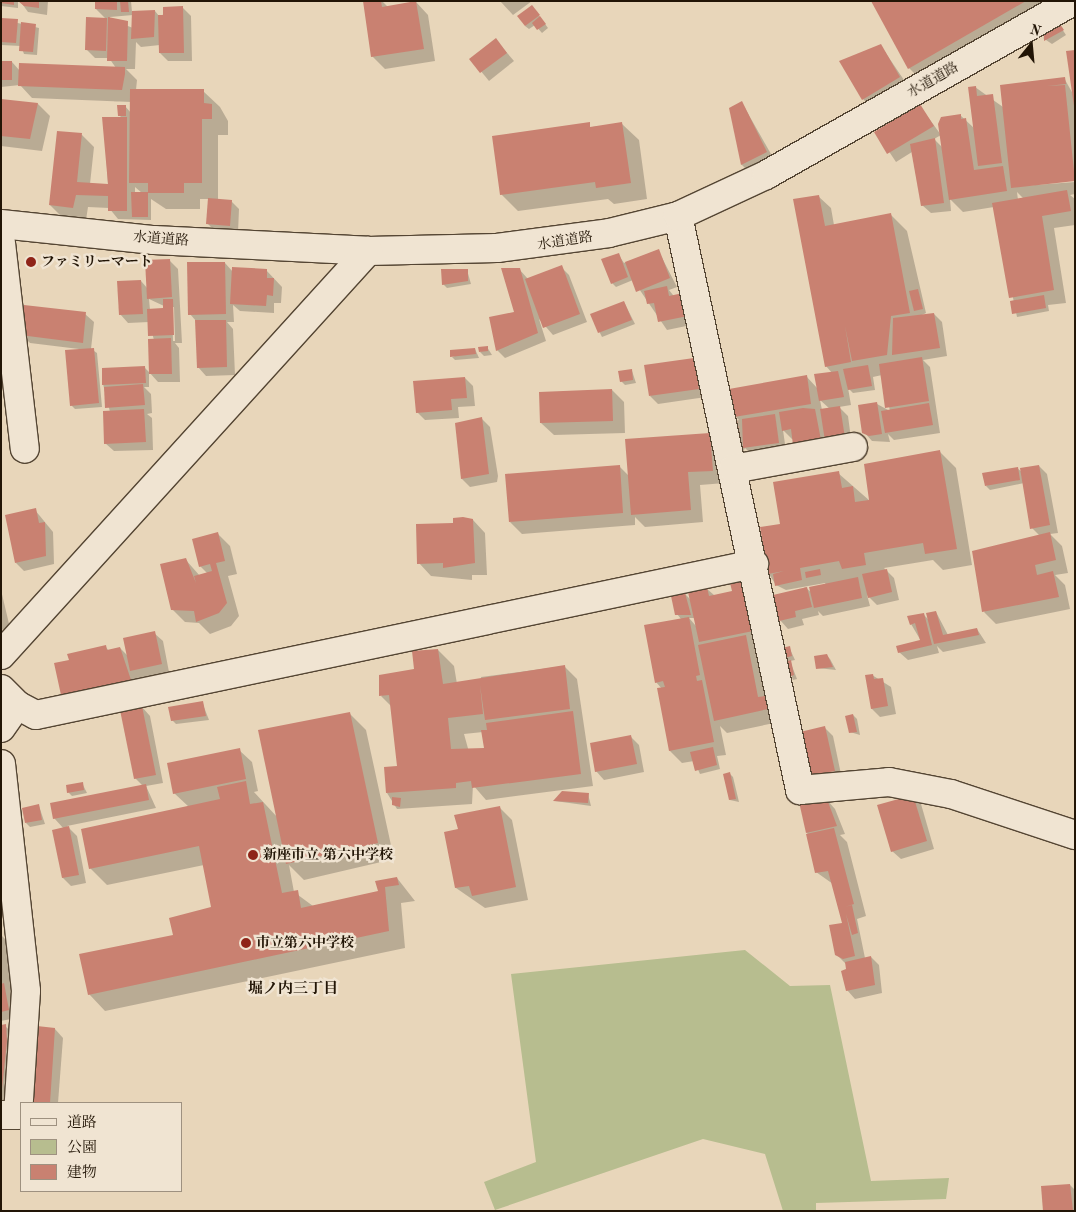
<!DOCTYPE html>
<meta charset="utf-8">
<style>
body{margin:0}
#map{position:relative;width:1076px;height:1212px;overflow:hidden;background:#e8d6ba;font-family:"Old Standard TT","Noto Serif JP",serif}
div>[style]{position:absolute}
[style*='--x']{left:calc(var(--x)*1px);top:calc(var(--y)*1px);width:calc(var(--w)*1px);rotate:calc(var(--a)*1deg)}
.green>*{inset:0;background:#b7bd8f}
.shadow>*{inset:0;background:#0003}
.building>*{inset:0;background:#c98171}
.roads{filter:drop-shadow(1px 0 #544533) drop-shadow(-1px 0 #544533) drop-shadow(0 1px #544533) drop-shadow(0 -1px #544533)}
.minor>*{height:28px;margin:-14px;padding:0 14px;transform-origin:14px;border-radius:14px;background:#f0e4d2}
.dots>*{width:14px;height:14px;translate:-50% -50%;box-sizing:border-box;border:2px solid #f0e4d2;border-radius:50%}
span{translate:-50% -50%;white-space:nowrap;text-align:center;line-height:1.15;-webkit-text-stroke:5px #f0e4d2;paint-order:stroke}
.street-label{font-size:14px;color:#221506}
.poi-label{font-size:14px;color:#221506;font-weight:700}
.left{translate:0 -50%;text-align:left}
.neighbourhood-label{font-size:15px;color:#221506;font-weight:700}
.frame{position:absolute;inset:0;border:2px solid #221506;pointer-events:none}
.legend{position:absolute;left:20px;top:1102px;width:162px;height:90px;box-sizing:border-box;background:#f0e4d2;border:1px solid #9e9180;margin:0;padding:6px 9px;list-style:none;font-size:15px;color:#221506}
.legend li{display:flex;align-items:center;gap:10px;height:25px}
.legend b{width:25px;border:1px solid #9e9180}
.north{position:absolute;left:1006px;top:20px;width:50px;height:50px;-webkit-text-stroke:4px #f0e4d2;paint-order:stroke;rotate:17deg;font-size:14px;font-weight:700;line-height:20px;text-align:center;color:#221506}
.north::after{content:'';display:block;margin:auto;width:18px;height:22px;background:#221506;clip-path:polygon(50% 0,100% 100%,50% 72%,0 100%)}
</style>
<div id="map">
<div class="green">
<i style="clip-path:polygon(745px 950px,790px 986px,830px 985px,871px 1181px,949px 1178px,946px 1199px,816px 1203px,816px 1211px,783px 1211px,765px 1154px,703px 1139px,495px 1210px,484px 1182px,536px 1162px,511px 974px)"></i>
</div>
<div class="shadow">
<i style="clip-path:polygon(1px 1px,18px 1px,18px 8px,1px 6px)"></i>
<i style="clip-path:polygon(20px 1px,48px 1px,47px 15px,28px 12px)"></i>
<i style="clip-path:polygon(evenodd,96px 1px,131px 1px,132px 12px,155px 11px,159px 16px,183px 8px,191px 16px,192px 61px,168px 61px,160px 53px,160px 45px,141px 47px,136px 42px,135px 69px,126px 69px,137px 80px,136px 90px,203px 91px,220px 107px,228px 121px,228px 135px,218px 135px,218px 200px,231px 201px,239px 209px,238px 233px,216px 232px,208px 224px,209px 199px,200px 199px,200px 209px,166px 209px,151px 199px,151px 220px,118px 219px,109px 208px,88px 207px,86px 220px,62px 217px,50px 205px,58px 132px,82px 135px,94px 147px,90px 184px,108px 185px,104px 118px,122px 118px,119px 115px,125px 106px,131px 113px,132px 102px,32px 98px,20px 85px,1px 87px,1px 62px,12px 62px,20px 71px,116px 68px,109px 58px,95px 58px,87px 50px,106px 19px,109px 22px,96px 9px,96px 1px,133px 15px,133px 28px,110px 19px,110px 17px,133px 15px,96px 1px,135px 187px,142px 193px,135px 193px,135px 187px)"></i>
<i style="clip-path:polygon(367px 1px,382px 1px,388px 7px,416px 2px,428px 15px,435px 61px,385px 69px,372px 56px)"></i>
<i style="clip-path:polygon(500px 1px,532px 1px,513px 15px)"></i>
<i style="clip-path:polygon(873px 1px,1047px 1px,925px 84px,909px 68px)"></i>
<i style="clip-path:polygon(535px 10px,548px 28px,542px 33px,535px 25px,529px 29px,525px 26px)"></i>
<i style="clip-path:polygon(1px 19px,39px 28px,37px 55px,24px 54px,21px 46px,1px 45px)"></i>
<i style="clip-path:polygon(1060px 26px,1066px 35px,1052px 44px,1043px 38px)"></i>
<i style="clip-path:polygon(496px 40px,514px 61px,489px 81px,471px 59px)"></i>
<i style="clip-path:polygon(881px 46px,908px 86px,871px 107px,863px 99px)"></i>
<i style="clip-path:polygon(evenodd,1075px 53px,1075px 180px,1022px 186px,1075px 182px,1075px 194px,1070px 195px,1075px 199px,1075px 225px,1054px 228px,1066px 303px,1048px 305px,1049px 311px,1017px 317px,994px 207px,963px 212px,950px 199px,951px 211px,931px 213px,922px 205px,912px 152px,896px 162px,876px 132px,920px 106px,941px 135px,934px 139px,945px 150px,960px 115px,974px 128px,975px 87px,1003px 107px,1002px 93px,1064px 78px,1073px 94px,1075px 53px,1017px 192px,1024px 199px,1018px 200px,1017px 192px)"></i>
<i style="clip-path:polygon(1px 100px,38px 104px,50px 116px,42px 151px,1px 146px)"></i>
<i style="clip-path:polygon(742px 103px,775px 161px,750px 173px,742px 165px,730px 109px)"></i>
<i style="clip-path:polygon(622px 124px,639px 140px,647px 199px,614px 204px,608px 199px,518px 211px,501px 194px,493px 137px)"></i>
<i style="clip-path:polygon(evenodd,818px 196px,831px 208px,834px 225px,890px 214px,907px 231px,926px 313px,920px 316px,934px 314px,942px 322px,947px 356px,923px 360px,930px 367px,940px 433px,894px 440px,888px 434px,890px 442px,872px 441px,864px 432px,877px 404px,890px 411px,882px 375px,873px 377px,875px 390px,853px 393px,848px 388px,851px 405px,839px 407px,848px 416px,852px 446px,792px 439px,783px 430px,786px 451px,753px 456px,745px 448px,742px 454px,732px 422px,739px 420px,735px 416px,806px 376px,818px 389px,832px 373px,826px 366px,818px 196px,820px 400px,830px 409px,822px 410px,820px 400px)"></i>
<i style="clip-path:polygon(658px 250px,677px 287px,669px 290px,696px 324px,667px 330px,633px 280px,616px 287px,612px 283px,618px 254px,624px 263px)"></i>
<i style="clip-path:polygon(evenodd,170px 261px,178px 269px,182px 343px,175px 343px,179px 348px,180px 382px,158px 382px,149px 372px,149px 387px,144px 387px,151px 394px,152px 413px,147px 414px,152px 418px,153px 450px,114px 451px,105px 443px,110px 412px,103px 384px,145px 368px,150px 373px,154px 340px,149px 322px,128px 323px,120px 314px,141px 281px,148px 289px,170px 261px,149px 299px,164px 306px,164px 309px,150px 310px,149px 299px,170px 261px,172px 307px,174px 307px,175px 341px,173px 341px,172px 307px)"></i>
<i style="clip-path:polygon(225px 263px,233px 272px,266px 270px,282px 287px,281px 303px,274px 303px,274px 313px,240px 311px,233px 305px,234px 322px,227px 322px,233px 329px,235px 375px,206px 376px,198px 367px,196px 321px,190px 314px)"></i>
<i style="clip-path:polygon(561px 267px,569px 275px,587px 322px,553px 335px,539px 319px,546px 341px,505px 358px,497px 350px,515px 313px,519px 269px,528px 279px)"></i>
<i style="clip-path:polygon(467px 270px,471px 284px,447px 288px,443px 284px)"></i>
<i style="clip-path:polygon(624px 302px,635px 324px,602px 337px,591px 315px)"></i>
<i style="clip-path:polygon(85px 314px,94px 322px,91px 349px,97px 353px,102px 407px,75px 409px,71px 405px,79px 349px,30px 343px,22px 335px)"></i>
<i style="clip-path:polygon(487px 347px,492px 355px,484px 356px,480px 352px)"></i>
<i style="clip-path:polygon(475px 349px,479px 358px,455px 360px,452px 357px)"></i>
<i style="clip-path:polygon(694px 359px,702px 367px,706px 397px,658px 404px,650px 396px)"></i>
<i style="clip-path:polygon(632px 371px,636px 383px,625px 385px,621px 381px)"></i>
<i style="clip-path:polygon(465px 378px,473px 386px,475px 406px,458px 407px,459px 418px,425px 420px,417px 412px)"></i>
<i style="clip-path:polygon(612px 390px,624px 402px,625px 433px,554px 435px,541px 423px)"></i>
<i style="clip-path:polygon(482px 419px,490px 427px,498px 476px,497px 482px,470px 487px,462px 479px)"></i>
<i style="clip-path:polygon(709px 434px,722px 446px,725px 483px,700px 485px,703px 522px,645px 527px,635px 517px,635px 525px,522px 534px,510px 522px,619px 466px,629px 476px)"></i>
<i style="clip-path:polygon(939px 451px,956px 468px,972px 565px,943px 570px,933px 560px,884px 568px,894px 578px,899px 600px,877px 605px,867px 595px,870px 606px,823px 616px,818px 611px,819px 615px,802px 619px,804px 625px,788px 629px,780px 620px,805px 587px,812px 593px,826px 585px,825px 583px,786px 590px,776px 585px,769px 574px,782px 525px,838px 473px,870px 501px)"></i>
<i style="clip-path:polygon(1039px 466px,1047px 474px,1058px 533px,1050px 534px,1062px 546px,1068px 573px,1055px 575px,1065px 585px,1070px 609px,996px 624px,984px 612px,1040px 536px,1032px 528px,1024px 483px,990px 490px,986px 486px,1017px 468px,1022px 472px)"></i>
<i style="clip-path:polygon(35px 510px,53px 532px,54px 564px,24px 571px,16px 563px)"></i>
<i style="clip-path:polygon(473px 520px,485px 533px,487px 575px,472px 575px,472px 580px,431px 576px,419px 563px)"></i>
<i style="clip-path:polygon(217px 533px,230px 546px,237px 574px,228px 576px,239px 616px,231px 626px,210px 634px,199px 623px,185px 622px,172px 609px,185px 559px,200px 576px,208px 574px,200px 566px)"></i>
<i style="clip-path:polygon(evenodd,707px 589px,769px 642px,754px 645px,779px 722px,727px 733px,720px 726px,726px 755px,717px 756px,720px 769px,700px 774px,694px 761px,682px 763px,670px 751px,662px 689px,656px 682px,681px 619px,677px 614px,685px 594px,691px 600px,707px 589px,689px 618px,695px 618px,696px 626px,689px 618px)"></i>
<i style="clip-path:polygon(1px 590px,10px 628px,1px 630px)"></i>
<i style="clip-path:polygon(936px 612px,948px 635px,977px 629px,986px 643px,943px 652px,937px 646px,939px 653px,908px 660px,899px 652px,921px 641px,911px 624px,923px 614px,929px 620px)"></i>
<i style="clip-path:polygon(154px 633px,163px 641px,169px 672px,138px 679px,143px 692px,75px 707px,63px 695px,70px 661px,105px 646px,109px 651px,120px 648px,129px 657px)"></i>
<i style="clip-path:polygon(789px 647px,795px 660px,790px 661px,797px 679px,793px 680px,785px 657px)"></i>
<i style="clip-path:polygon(evenodd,438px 650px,454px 666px,457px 684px,482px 684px,481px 677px,564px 666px,577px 679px,593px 786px,486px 800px,473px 785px,472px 804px,397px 809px,387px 793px,398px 767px,391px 706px,381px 696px,438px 650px,483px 732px,485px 749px,469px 752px,464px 734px,483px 732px)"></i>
<i style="clip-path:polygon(826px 655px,830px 659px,836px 670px,817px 668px)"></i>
<i style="clip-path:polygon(872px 675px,891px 687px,896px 714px,880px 717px,872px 709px)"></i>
<i style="clip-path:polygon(202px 702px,209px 720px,176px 724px,172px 720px)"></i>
<i style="clip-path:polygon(142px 707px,150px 716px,163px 783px,146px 786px,156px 808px,67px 826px,77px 836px,86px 883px,71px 886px,63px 878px,64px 829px,54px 818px,143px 786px,135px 778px)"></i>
<i style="clip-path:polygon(349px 713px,366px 730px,394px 859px,304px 880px,289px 865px,294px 892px,313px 906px,380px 892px,376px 882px,397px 878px,415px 901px,401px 903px,405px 948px,105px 1011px,89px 994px,213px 908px,204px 865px,107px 885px,90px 868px,189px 807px,174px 793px,239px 750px,252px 762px,258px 791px,254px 792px,278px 818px)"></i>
<i style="clip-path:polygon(853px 715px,857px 719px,860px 735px,850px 732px)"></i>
<i style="clip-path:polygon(825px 728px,833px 736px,842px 779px,811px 776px)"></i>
<i style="clip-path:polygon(631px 737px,639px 745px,644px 772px,604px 780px,596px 771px)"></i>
<i style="clip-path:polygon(730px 774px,733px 777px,739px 802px,730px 800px)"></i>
<i style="clip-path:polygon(82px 783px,87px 793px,72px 796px,68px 792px)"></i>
<i style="clip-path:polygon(588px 794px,591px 806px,555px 801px)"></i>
<i style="clip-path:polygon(913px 796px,921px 804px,934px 849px,901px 859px,892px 851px)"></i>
<i style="clip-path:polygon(827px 800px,835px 809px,845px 834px,840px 835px,847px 842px,866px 916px,857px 919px,865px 958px,871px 957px,879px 965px,882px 993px,855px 999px,847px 990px,846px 964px,836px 954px,844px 924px,833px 884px,816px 872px,807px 832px)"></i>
<i style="clip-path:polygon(39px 806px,45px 824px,30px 827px,26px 823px)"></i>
<i style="clip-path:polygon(499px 807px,512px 820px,528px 900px,485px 908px,456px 888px,459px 830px)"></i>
<i style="clip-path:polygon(1px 935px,9px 943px,16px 1018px,1px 1021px)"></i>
<i style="clip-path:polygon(5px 1026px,22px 1042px,1px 1116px,1px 1027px)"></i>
<i style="clip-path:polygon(39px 1028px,55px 1029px,63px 1038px,58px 1103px,33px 1103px)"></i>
<i style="clip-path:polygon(1070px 1185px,1075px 1190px,1075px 1211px,1045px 1211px)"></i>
</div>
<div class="building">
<i style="clip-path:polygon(1px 1px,14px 1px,14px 5px,1px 3px)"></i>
<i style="clip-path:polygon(18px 1px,39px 1px,39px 8px,24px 6px)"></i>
<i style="clip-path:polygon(95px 1px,117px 1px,117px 10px,95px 9px)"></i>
<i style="clip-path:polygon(120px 1px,128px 1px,129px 12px,121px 12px)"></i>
<i style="clip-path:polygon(363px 1px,381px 1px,382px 7px,416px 1px,424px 49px,371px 57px)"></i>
<i style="clip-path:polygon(871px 1px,1026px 1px,908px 69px)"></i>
<i style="clip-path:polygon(532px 5px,540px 15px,525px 26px,517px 16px)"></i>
<i style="clip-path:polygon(183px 6px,184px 53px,159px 53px,158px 15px,163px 15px,163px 7px)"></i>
<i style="clip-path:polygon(155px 10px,154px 37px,131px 39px,132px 11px)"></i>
<i style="clip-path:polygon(540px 16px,546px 24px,537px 30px,532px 23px)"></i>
<i style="clip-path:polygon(86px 17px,107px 18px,106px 51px,85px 50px)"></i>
<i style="clip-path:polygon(108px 17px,128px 21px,127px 61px,107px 61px)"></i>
<i style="clip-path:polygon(1px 18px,18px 19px,16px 43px,1px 42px)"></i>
<i style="clip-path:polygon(21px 22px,36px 24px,33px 52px,19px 51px)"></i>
<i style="clip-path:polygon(1060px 24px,1064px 30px,1044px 41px,1044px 35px)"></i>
<i style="clip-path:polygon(496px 38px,507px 53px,480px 73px,469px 59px)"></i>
<i style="clip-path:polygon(881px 44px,900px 77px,862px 100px,839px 61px)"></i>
<i style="clip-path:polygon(1075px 50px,1075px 106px,1074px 106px,1066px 51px)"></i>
<i style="clip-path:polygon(1px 61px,12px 61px,12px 80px,1px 80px)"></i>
<i style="clip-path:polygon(19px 63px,125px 67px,125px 74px,122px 90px,18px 86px)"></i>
<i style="clip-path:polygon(1065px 77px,1066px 84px,1047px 86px,1065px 85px,1075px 181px,1011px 188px,1000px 85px)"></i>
<i style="clip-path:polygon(976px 86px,977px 96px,993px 94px,1002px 163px,978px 166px,968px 87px)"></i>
<i style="clip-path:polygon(130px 89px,204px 89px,204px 103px,212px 104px,212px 119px,202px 119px,202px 183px,184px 183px,184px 193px,148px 193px,148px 183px,129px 183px)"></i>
<i style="clip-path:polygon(1px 99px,38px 103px,30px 139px,1px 136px)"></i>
<i style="clip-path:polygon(742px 101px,767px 152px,741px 165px,729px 108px)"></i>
<i style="clip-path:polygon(920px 104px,934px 126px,887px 154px,874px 132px)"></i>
<i style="clip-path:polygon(117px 105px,126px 105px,126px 116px,118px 116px)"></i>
<i style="clip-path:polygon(961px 114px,961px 119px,966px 118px,974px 170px,1003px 166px,1007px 191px,949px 200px,938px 124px,941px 117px)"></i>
<i style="clip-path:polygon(102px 117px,127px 117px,127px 211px,108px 211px,108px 196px,76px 195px,73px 208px,49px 205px,57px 131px,82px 133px,77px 182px,108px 184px)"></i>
<i style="clip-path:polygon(590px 122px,590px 127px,622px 122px,631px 183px,596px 188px,595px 182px,500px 195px,492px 136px)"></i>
<i style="clip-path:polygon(935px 138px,944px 203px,921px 206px,910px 144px)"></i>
<i style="clip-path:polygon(1067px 190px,1071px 211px,1042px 216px,1054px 290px,1009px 298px,992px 203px)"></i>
<i style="clip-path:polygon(131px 192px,148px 192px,148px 217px,132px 217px)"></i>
<i style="clip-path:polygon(819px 195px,825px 226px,891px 213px,910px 313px,891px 316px,887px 355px,852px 361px,845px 326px,851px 362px,825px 367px,793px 199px)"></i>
<i style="clip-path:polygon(208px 198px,232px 200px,230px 226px,206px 224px)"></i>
<i style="clip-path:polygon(659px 249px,670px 278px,636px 292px,625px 262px)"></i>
<i style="clip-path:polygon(619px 253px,628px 277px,611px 284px,601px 259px)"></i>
<i style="clip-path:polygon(170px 259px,172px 297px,147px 299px,145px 260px)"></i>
<i style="clip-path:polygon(187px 262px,225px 262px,226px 314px,188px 315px)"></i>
<i style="clip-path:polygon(562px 265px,580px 314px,543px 328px,525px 279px)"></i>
<i style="clip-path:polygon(232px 267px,267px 269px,267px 278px,274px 278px,273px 296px,267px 295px,266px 306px,230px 304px)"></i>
<i style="clip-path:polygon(501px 268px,520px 268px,538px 333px,496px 351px,489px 317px,514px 312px)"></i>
<i style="clip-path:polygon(441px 269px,468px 269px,468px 281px,442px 285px)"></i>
<i style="clip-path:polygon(141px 280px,143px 314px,119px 315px,117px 281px)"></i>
<i style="clip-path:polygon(667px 286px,669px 296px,683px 293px,688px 316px,658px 322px,654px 303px,647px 304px,644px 291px)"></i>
<i style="clip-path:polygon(918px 289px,923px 309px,914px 311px,909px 291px)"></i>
<i style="clip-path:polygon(1044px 295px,1046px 308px,1012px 314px,1010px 301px)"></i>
<i style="clip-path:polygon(163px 299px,173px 299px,174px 335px,148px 336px,147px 309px,163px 308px)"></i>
<i style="clip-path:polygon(624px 301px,632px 320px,598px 333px,590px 314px)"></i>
<i style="clip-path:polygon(24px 305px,86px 312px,83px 343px,20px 335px)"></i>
<i style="clip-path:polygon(934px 313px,940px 348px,892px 355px,893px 318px)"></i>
<i style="clip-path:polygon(195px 320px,226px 320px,227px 367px,197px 368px)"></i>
<i style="clip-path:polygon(171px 338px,172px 374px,149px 374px,148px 339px)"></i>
<i style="clip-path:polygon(488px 346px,488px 351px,479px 352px,478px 347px)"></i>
<i style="clip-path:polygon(94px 348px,99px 403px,70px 406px,65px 350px)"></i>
<i style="clip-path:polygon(475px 348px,476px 354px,450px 357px,450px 350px)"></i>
<i style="clip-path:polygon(922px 357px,929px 401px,885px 408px,879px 364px)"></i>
<i style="clip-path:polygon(694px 358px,699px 389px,649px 396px,644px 365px)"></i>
<i style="clip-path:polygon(868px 365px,872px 386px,848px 390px,843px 369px)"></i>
<i style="clip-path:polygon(145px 366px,146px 383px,102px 385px,102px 368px)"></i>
<i style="clip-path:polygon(632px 369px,633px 380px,620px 382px,618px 371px)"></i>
<i style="clip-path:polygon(838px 371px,844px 397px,819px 401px,814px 374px)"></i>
<i style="clip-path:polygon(807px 375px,811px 404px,734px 417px,729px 389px)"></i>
<i style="clip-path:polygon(465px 377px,467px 398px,451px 399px,452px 410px,416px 413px,413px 381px)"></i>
<i style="clip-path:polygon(143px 384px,145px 405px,105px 408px,104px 387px)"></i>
<i style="clip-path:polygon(612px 389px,613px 421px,540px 423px,539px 392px)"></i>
<i style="clip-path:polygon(877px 402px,882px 434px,869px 436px,862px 433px,858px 405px)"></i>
<i style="clip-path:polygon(929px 403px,933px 425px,885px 433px,881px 411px)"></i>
<i style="clip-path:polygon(840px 406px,845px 438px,825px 441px,820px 409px)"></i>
<i style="clip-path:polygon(803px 408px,815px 409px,821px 440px,793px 445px,791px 429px,782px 431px,779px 412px)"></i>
<i style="clip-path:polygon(144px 409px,146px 442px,104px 444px,103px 411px)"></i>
<i style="clip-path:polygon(775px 414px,779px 443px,743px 448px,742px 419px)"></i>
<i style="clip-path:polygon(482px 417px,489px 474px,461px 479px,455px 423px)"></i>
<i style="clip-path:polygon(737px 420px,743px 450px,737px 451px,731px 421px)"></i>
<i style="clip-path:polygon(710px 433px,713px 471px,688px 472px,691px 510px,631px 515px,625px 439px)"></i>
<i style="clip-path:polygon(940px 450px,957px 549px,925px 554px,923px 543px,864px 553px,866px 565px,842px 569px,839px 561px,800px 568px,802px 580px,775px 586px,773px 574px,784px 571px,768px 574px,760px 527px,780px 524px,773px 482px,839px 471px,842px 488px,853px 486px,855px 502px,869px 500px,864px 464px)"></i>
<i style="clip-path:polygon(620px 465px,623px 513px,509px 522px,505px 474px)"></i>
<i style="clip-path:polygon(1039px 465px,1050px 525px,1030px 529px,1020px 468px)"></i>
<i style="clip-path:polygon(1018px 467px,1020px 480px,985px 486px,982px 473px)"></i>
<i style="clip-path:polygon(36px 508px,39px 523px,45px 522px,46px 556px,15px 563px,5px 515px)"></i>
<i style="clip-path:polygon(463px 517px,473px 519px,475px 563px,443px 568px,443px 563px,417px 564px,416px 524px,453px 523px,453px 518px)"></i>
<i style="clip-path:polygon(218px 532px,225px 561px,216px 563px,227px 603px,219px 613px,196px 622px,194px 611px,171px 610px,160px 564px,186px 558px,196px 583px,194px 576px,212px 571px,210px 564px,199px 567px,192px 539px)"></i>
<i style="clip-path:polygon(1050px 532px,1056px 560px,1035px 565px,1037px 575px,1053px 571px,1059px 597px,982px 612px,972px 551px)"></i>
<i style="clip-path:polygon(820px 569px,821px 575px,806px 578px,805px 572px)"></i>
<i style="clip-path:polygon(887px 569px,892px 592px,868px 598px,862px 574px)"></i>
<i style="clip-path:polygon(858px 577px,862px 598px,814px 608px,809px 587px)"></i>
<i style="clip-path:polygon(747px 579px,758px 630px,699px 642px,688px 592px,707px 587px,709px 596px,732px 591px,730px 583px)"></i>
<i style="clip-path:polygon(807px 587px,812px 607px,795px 611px,796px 617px,779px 621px,773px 595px)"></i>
<i style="clip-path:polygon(685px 593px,691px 615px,675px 615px,671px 596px)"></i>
<i style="clip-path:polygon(936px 611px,943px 635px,977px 628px,979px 635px,934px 644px,926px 613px)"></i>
<i style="clip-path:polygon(924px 613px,932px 645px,898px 653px,896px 646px,920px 640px,915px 623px,910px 625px,907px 616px)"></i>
<i style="clip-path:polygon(689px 617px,700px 675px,696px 676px,697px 681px,702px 680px,714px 742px,669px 751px,657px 688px,665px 687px,663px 681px,655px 683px,644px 625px)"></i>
<i style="clip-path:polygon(155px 631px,162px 664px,130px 671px,123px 638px)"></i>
<i style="clip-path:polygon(746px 635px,758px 697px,765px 696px,768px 709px,714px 721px,698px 645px)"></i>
<i style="clip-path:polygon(106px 645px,107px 650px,120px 647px,131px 680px,61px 695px,54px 663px,69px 660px,67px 654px)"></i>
<i style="clip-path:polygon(790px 646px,792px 656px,784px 658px,782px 648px)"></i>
<i style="clip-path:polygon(438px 649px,443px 684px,565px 665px,570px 709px,485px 720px,480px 685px,483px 714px,448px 718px,451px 749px,484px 748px,481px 730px,487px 730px,486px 723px,573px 711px,581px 774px,472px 788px,471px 781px,456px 783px,456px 788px,386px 793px,384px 767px,397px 766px,389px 695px,379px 696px,379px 675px,414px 669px,412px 651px)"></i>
<i style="clip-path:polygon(827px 654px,833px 667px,816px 669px,814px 656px)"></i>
<i style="clip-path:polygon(791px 660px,794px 675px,788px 677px,785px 662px)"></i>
<i style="clip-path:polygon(873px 674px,874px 679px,883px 678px,888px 706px,871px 709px,865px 675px)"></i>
<i style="clip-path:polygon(203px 701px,206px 716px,171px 721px,168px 707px)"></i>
<i style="clip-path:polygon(142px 706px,156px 775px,134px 779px,120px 710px)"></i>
<i style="clip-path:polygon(350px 712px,378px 843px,286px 864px,258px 730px)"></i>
<i style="clip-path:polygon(853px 714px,857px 732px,849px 733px,845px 716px)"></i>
<i style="clip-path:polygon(825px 726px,835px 771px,809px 776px,800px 732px)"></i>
<i style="clip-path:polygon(631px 735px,637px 764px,595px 772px,590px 743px)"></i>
<i style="clip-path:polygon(713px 747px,717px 765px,695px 771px,690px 752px)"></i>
<i style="clip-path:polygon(240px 748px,246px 779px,173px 794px,167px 763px)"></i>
<i style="clip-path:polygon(730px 772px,736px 799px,729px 800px,723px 774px)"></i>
<i style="clip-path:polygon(246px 781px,250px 804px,263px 802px,282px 893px,298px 890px,301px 908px,378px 891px,375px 881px,397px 877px,399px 885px,385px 887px,389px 931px,88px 995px,79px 954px,173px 935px,169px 918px,211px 907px,199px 846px,89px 869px,81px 829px,220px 799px,217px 787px)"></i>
<i style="clip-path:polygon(83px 782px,84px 790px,67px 793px,66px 785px)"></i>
<i style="clip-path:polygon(146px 784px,149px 800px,53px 819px,50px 803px)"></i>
<i style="clip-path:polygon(562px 791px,589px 793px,588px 803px,553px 801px)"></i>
<i style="clip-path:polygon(913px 795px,927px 841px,891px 852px,877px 805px)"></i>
<i style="clip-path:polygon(392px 797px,401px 798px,400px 807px,392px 805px)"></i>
<i style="clip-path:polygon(827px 799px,837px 826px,806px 833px,799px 802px)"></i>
<i style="clip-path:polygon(39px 804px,42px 820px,25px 823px,22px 808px)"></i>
<i style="clip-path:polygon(500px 806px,516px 887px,472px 896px,469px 886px,455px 888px,444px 832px,458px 829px,454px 815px)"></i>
<i style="clip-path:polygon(69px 826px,79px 875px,62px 878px,52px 830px)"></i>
<i style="clip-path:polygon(834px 828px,854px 904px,845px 907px,852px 905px,858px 933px,852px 935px,846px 914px,855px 956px,843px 959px,835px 955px,829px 925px,842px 923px,828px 871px,815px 873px,806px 834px)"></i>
<i style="clip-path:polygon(871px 956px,875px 985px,846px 991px,841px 971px,846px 969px,845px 962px)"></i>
<i style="clip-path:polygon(4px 983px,9px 1010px,1px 1012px,1px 984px)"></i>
<i style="clip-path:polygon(6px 1024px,7px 1041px,1px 1098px,1px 1025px)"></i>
<i style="clip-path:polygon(37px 1026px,55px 1028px,50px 1103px,32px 1103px)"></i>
<i style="clip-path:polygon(1070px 1184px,1073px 1211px,1043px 1211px,1041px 1186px)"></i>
</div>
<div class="roads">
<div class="minor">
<i style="--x:678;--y:216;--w:587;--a:78"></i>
<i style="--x:800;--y:790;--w:89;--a:-5.1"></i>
<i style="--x:889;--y:782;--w:63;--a:11"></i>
<i style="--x:951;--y:794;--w:131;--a:18.3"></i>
<i style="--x:1;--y:224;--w:154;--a:6"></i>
<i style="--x:154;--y:240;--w:214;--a:2.9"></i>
<i style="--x:368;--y:251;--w:129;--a:-1.3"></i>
<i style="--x:497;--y:248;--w:113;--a:-7.6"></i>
<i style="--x:609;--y:233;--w:71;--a:-13.8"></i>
<i style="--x:678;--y:216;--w:97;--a:-25"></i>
<i style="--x:766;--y:175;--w:353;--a:-29.5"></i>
<i style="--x:1;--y:243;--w:207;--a:83.4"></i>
<i style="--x:733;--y:469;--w:122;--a:-10.4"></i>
<i style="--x:1;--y:655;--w:546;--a:-47.75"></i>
<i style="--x:1;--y:689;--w:23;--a:45"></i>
<i style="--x:17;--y:705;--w:21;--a:28"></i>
<i style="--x:36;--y:715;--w:734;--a:-11.88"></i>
<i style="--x:1;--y:728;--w:28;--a:-55"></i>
<i style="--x:1;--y:764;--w:228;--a:83.7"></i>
<i style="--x:26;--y:991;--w:124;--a:93.7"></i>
<i style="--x:18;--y:1115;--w:17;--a:180"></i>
</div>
</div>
<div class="dots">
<i style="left:31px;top:262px;background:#8f2418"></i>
<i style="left:253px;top:855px;background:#8f2418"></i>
<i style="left:246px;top:943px;background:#8f2418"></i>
</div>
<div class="street-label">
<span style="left:933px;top:80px;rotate:-30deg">水道道路</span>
<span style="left:161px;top:239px;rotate:4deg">水道道路</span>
<span style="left:565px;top:241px;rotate:-9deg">水道道路</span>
</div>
<div class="poi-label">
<span class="left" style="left:41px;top:262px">ファミリーマート</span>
<span class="left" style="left:263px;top:855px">新座市立 第六中学校</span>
<span class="left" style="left:256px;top:943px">市立第六中学校</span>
</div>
<div class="neighbourhood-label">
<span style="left:293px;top:990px">堀ノ内三丁目</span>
</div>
<div class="frame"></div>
<ul class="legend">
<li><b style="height:6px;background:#f0e4d2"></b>道路</li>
<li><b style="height:14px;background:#b7bd8f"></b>公園</li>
<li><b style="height:14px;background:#c98171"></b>建物</li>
</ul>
<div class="north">N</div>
</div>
